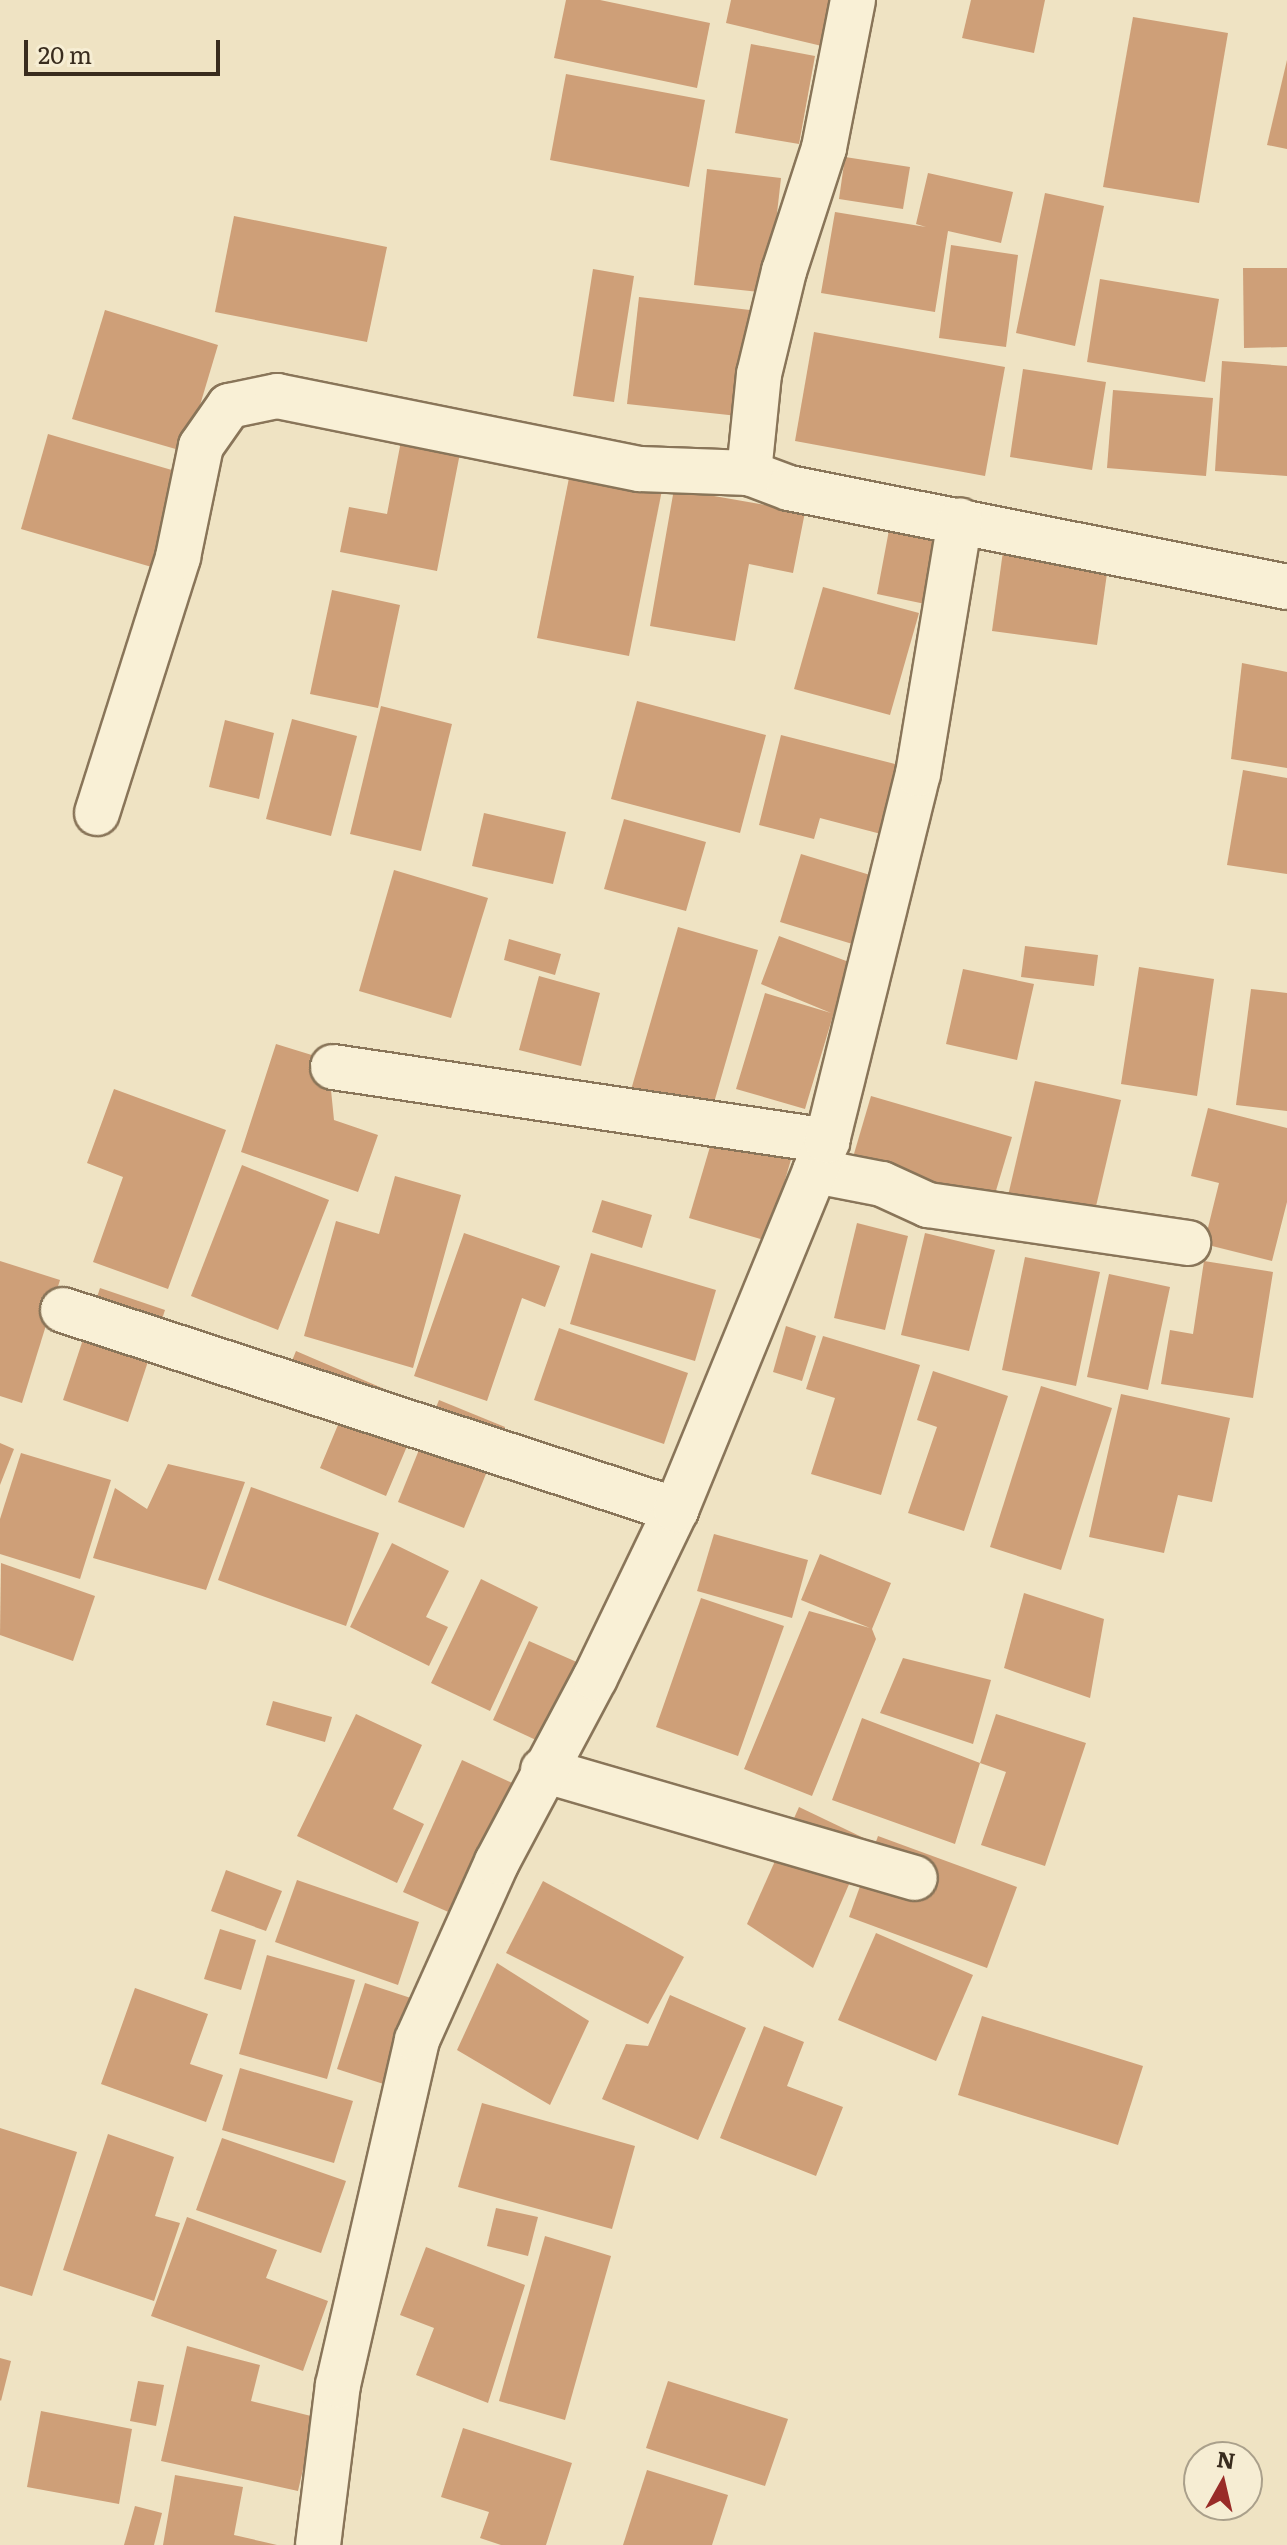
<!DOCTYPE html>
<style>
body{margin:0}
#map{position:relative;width:1287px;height:2545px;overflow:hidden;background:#efe3c3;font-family:Literata,serif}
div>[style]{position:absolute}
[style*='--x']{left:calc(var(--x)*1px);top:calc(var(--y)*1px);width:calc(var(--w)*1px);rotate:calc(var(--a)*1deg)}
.building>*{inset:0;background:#ce9f78}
.roads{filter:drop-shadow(2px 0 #897559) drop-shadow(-2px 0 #897559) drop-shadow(0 2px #897559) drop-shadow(0 -2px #897559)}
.minor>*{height:44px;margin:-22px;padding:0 22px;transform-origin:22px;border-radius:22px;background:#f9f0d6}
span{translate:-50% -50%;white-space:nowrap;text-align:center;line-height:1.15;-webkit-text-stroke:6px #f6edd3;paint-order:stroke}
.north{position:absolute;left:1183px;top:2441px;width:80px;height:80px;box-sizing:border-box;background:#f6edd3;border:2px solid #aaa08b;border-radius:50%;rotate:8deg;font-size:22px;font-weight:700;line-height:32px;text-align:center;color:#392c1e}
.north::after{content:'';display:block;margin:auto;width:28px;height:36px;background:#992c28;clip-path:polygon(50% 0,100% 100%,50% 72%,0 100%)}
.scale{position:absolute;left:24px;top:40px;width:196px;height:36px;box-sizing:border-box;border:4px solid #392c1e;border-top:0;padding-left:10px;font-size:24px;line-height:28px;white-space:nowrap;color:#392c1e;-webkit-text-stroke:6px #f6edd3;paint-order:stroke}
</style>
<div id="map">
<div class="building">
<i style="clip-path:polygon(566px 0,600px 0,710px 23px,697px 88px,554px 58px)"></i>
<i style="clip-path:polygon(731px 0,838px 0,826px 47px,726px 23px)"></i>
<i style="clip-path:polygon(971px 0,1045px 0,1034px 53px,962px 38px)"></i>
<i style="clip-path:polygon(1133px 17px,1228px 33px,1199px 203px,1103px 187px)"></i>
<i style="clip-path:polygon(751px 44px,815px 56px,799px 144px,735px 133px)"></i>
<i style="clip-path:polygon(1287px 60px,1287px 149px,1267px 145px)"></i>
<i style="clip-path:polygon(566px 74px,705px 100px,689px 187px,550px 160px)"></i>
<i style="clip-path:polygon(845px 157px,910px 167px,903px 209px,839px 199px)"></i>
<i style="clip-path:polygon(707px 169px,781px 178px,768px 293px,694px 285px)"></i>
<i style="clip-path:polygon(928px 173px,1013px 192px,1001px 243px,948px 231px,935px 312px,821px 293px,835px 212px,926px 227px,916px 224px)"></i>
<i style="clip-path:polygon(1045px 193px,1104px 206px,1075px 346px,1016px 333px)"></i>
<i style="clip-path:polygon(234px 216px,387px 247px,367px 342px,215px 312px)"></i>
<i style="clip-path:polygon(951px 245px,1018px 255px,1006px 347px,939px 338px)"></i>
<i style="clip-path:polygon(1243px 268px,1287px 268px,1287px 347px,1244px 348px)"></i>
<i style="clip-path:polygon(593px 269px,634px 276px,614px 402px,573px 396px)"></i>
<i style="clip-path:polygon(1100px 279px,1219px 299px,1205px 382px,1087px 362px)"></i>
<i style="clip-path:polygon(639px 297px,750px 310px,738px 416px,627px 404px)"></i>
<i style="clip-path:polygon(105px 310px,218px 345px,186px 452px,72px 419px)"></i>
<i style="clip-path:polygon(814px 332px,1005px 367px,985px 476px,795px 441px)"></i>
<i style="clip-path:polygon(1222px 361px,1287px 366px,1287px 476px,1215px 471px)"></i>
<i style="clip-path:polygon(1023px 369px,1106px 382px,1092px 470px,1010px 457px)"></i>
<i style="clip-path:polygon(1113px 390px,1213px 398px,1206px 476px,1107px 468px)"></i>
<i style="clip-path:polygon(48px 434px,189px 475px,162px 570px,21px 529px)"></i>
<i style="clip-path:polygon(402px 436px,461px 448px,437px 571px,340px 552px,349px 507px,387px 514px)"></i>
<i style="clip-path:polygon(572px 463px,664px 480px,629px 656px,537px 638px)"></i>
<i style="clip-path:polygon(674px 489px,805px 512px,793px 573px,749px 564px,735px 641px,650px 626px)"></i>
<i style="clip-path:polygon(889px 530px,948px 542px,935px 606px,877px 594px)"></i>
<i style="clip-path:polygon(1004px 544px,1109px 559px,1097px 645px,992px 631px)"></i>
<i style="clip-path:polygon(823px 587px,919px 613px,890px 715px,794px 689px)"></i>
<i style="clip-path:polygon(332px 590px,400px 605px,378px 708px,310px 694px)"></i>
<i style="clip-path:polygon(1242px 663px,1287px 672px,1287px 768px,1231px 759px)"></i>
<i style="clip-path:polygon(637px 701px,766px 735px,740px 833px,611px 799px)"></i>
<i style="clip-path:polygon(381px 706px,452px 724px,421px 851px,350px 834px)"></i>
<i style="clip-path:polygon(292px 719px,357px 736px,331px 836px,266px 819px)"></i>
<i style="clip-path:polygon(225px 720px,274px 733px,259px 799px,209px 787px)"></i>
<i style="clip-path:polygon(781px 735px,899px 765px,881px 834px,820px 818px,814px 839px,759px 825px)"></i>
<i style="clip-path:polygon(1243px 770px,1287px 778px,1287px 874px,1227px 865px)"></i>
<i style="clip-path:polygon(484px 813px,566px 832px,553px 884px,472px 866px)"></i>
<i style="clip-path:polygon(624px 819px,706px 842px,686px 911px,604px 889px)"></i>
<i style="clip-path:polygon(801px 854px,880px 878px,859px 946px,780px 922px)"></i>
<i style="clip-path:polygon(394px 870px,488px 898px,451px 1018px,359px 991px)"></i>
<i style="clip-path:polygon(678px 927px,758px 950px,711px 1113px,631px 1090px)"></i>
<i style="clip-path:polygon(779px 936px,849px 962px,805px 1109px,736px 1089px,765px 993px,831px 1013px,761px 984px)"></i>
<i style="clip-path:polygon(509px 939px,561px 954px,555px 975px,504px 960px)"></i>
<i style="clip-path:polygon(1025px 946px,1098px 955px,1094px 986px,1021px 977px)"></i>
<i style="clip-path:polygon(1139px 967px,1214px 979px,1197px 1096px,1121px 1084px)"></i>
<i style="clip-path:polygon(963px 969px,1034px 984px,1017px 1060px,946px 1044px)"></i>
<i style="clip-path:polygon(539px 976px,600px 993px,581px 1066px,519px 1050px)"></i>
<i style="clip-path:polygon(1251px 989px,1287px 993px,1287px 1111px,1236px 1105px)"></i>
<i style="clip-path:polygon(276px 1044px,328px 1060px,334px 1120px,378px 1135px,358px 1192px,241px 1152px)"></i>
<i style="clip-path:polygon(1035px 1081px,1121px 1100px,1093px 1219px,1007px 1200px)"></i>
<i style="clip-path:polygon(114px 1089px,226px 1130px,168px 1289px,93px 1262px,123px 1177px,87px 1163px)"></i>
<i style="clip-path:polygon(871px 1096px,1012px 1137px,992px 1204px,851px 1164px)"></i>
<i style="clip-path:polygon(722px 1106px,800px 1129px,767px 1241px,689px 1218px)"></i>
<i style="clip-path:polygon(1208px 1108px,1287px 1128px,1287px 1202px,1272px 1261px,1204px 1244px,1219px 1183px,1191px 1176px)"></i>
<i style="clip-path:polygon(242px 1165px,329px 1200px,278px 1330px,191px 1296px)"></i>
<i style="clip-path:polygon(395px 1176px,461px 1195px,413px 1368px,304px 1336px,336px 1221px,379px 1234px)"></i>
<i style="clip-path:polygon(602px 1200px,652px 1215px,642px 1248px,592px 1232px)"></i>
<i style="clip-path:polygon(857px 1223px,908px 1236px,885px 1330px,834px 1318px)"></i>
<i style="clip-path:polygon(464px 1233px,560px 1266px,545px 1307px,522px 1298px,487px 1401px,414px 1376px)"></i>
<i style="clip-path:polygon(925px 1233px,995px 1250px,969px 1351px,901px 1335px)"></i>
<i style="clip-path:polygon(591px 1253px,716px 1290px,695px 1361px,570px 1324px)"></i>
<i style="clip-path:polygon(1025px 1257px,1100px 1272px,1076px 1386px,1002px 1370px)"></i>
<i style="clip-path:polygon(0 1261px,60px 1280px,22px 1403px,0 1396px)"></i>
<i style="clip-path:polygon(1204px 1261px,1273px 1272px,1253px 1398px,1161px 1384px,1170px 1330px,1193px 1334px)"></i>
<i style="clip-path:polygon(1109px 1274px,1170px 1287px,1148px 1390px,1087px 1377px)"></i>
<i style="clip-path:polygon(100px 1288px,165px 1310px,128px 1422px,63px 1400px)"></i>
<i style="clip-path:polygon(786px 1326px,816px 1336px,802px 1381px,773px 1372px)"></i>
<i style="clip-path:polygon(559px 1328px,688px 1373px,664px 1444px,534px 1400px)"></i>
<i style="clip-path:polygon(823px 1336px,920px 1365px,881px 1495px,811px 1474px,835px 1398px,806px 1389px)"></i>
<i style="clip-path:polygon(296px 1351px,424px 1406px,386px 1496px,320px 1468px,340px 1420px,278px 1395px)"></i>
<i style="clip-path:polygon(933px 1371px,1008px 1396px,964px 1531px,908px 1513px,937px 1427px,917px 1420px)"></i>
<i style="clip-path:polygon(1041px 1386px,1112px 1408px,1061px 1570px,990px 1547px)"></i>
<i style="clip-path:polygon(1121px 1394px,1230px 1418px,1212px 1502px,1178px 1495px,1164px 1553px,1089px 1537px)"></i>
<i style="clip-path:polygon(439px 1400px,505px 1427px,464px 1528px,398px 1502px)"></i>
<i style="clip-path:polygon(0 1443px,14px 1449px,0 1485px)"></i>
<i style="clip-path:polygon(21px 1453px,111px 1480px,80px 1579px,0 1554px,0 1519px)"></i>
<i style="clip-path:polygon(168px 1464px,245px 1482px,206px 1590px,93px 1558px,115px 1488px,147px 1509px)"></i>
<i style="clip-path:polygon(251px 1487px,379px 1533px,346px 1626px,218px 1580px)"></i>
<i style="clip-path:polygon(714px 1534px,808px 1560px,792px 1618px,697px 1591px)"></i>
<i style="clip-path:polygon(392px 1543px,449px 1571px,426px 1617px,448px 1627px,429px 1666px,350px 1627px)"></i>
<i style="clip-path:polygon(820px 1554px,891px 1583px,872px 1629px,876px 1639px,812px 1796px,744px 1769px,809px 1611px,870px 1628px,801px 1600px)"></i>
<i style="clip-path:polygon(1px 1563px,95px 1596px,73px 1661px,0 1635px)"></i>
<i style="clip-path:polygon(481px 1579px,538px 1607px,490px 1711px,431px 1683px)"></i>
<i style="clip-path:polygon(1024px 1593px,1104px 1619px,1090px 1698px,1004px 1668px)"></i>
<i style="clip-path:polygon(701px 1598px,784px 1626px,738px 1756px,656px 1727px)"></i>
<i style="clip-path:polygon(529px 1641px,588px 1667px,551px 1747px,493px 1720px)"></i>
<i style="clip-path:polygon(903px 1658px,991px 1680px,973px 1744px,880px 1713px)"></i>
<i style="clip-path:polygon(273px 1701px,332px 1717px,325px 1742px,266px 1725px)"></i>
<i style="clip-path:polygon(356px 1714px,422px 1745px,393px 1809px,424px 1824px,397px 1883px,297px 1836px)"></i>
<i style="clip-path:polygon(996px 1714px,1086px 1743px,1045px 1866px,981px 1845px,1006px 1772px,980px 1763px,955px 1844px,832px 1800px,862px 1718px,980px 1763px)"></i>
<i style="clip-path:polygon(462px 1760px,521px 1787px,462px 1918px,403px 1892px)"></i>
<i style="clip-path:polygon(799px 1807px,868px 1840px,813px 1968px,747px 1924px)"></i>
<i style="clip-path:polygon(878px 1836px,1017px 1887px,987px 1968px,849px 1917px)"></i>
<i style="clip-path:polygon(226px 1870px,282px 1891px,266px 1931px,211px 1911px)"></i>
<i style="clip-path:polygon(297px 1880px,419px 1922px,398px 1985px,275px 1942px)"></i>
<i style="clip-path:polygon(543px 1881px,684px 1957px,648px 2024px,506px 1953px)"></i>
<i style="clip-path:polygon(220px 1929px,256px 1940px,241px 1990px,204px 1979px)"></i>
<i style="clip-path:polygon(876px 1933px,973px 1975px,936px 2061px,838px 2020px)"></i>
<i style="clip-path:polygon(267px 1955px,355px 1980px,327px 2079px,239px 2054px)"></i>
<i style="clip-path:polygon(497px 1963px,589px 2021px,550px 2105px,457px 2050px)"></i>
<i style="clip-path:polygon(365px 1983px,423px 2002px,396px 2088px,337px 2069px)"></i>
<i style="clip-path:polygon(135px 1988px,208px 2014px,190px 2064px,223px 2075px,206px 2122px,101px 2084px)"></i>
<i style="clip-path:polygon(670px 1995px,746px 2028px,698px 2140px,602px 2099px,626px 2044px,648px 2046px)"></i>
<i style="clip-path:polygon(982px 2016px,1143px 2066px,1118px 2145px,958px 2095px)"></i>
<i style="clip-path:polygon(764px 2026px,804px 2042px,787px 2086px,843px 2107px,816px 2176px,720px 2138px)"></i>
<i style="clip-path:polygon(240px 2068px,353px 2101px,334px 2163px,222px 2130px)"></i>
<i style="clip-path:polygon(482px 2103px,635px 2146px,612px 2229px,458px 2187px)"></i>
<i style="clip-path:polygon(0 2128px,77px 2152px,32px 2296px,0 2286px)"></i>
<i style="clip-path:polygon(108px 2134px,174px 2157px,155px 2216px,180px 2223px,154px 2301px,63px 2270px)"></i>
<i style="clip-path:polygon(222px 2138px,346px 2181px,321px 2253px,196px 2210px)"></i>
<i style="clip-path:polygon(496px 2208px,538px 2217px,528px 2256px,487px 2246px)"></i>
<i style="clip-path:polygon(187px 2217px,277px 2250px,266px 2278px,328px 2301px,303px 2371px,151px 2316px)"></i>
<i style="clip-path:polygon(545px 2236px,611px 2256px,565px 2420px,499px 2401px)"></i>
<i style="clip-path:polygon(426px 2247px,525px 2285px,488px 2403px,416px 2375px,434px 2328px,400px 2315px)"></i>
<i style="clip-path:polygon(187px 2346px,260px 2365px,251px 2401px,315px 2417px,298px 2491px,161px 2461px)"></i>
<i style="clip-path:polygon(0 2358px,11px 2361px,1px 2401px,0 2400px)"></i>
<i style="clip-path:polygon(138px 2381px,164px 2385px,156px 2426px,130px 2421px)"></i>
<i style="clip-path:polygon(668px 2381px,788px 2419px,765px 2486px,646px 2448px)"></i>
<i style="clip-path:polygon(41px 2411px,132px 2429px,119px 2504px,27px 2487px)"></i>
<i style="clip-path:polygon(463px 2428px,572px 2463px,546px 2545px,501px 2545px,480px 2538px,489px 2512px,441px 2497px)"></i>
<i style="clip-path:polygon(647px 2470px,728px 2495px,712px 2545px,623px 2545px)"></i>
<i style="clip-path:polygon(175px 2475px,243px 2487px,234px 2535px,277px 2545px,163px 2545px)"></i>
<i style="clip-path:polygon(135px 2506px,162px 2513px,154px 2545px,124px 2545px)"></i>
</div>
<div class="roads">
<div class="minor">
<i style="--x:853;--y:0;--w:151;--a:101.1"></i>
<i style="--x:824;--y:148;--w:129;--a:108"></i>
<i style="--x:784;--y:271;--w:106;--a:103.6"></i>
<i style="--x:759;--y:374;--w:100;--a:95.8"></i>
<i style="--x:749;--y:473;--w:43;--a:20.6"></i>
<i style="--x:789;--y:488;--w:508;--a:11.24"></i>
<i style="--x:97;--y:813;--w:269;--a:-72.4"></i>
<i style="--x:178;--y:557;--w:113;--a:-78.3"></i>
<i style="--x:201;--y:446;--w:49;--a:-55"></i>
<i style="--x:229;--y:406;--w:49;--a:-11.8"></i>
<i style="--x:277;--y:396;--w:370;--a:11.4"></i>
<i style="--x:640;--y:469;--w:109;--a:2.1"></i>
<i style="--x:333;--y:1067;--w:500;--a:8.5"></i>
<i style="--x:815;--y:1171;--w:68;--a:11"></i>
<i style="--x:882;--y:1184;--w:51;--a:24.5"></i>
<i style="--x:928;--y:1205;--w:263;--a:8.3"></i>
<i style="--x:63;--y:1310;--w:645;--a:18.07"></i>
<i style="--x:543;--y:1770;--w:387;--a:16.2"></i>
<i style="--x:318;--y:2545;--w:161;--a:-82.9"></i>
<i style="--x:338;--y:2385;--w:354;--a:-77.1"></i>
<i style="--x:417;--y:2040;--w:195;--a:-65.8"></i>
<i style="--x:497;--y:1862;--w:208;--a:-62"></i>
<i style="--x:595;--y:1678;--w:187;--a:-64.3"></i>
<i style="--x:676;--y:1510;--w:399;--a:-67.7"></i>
<i style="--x:827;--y:1141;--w:378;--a:-76.1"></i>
<i style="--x:918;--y:774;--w:257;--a:-80.6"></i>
</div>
</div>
<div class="north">N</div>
<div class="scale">20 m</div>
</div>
